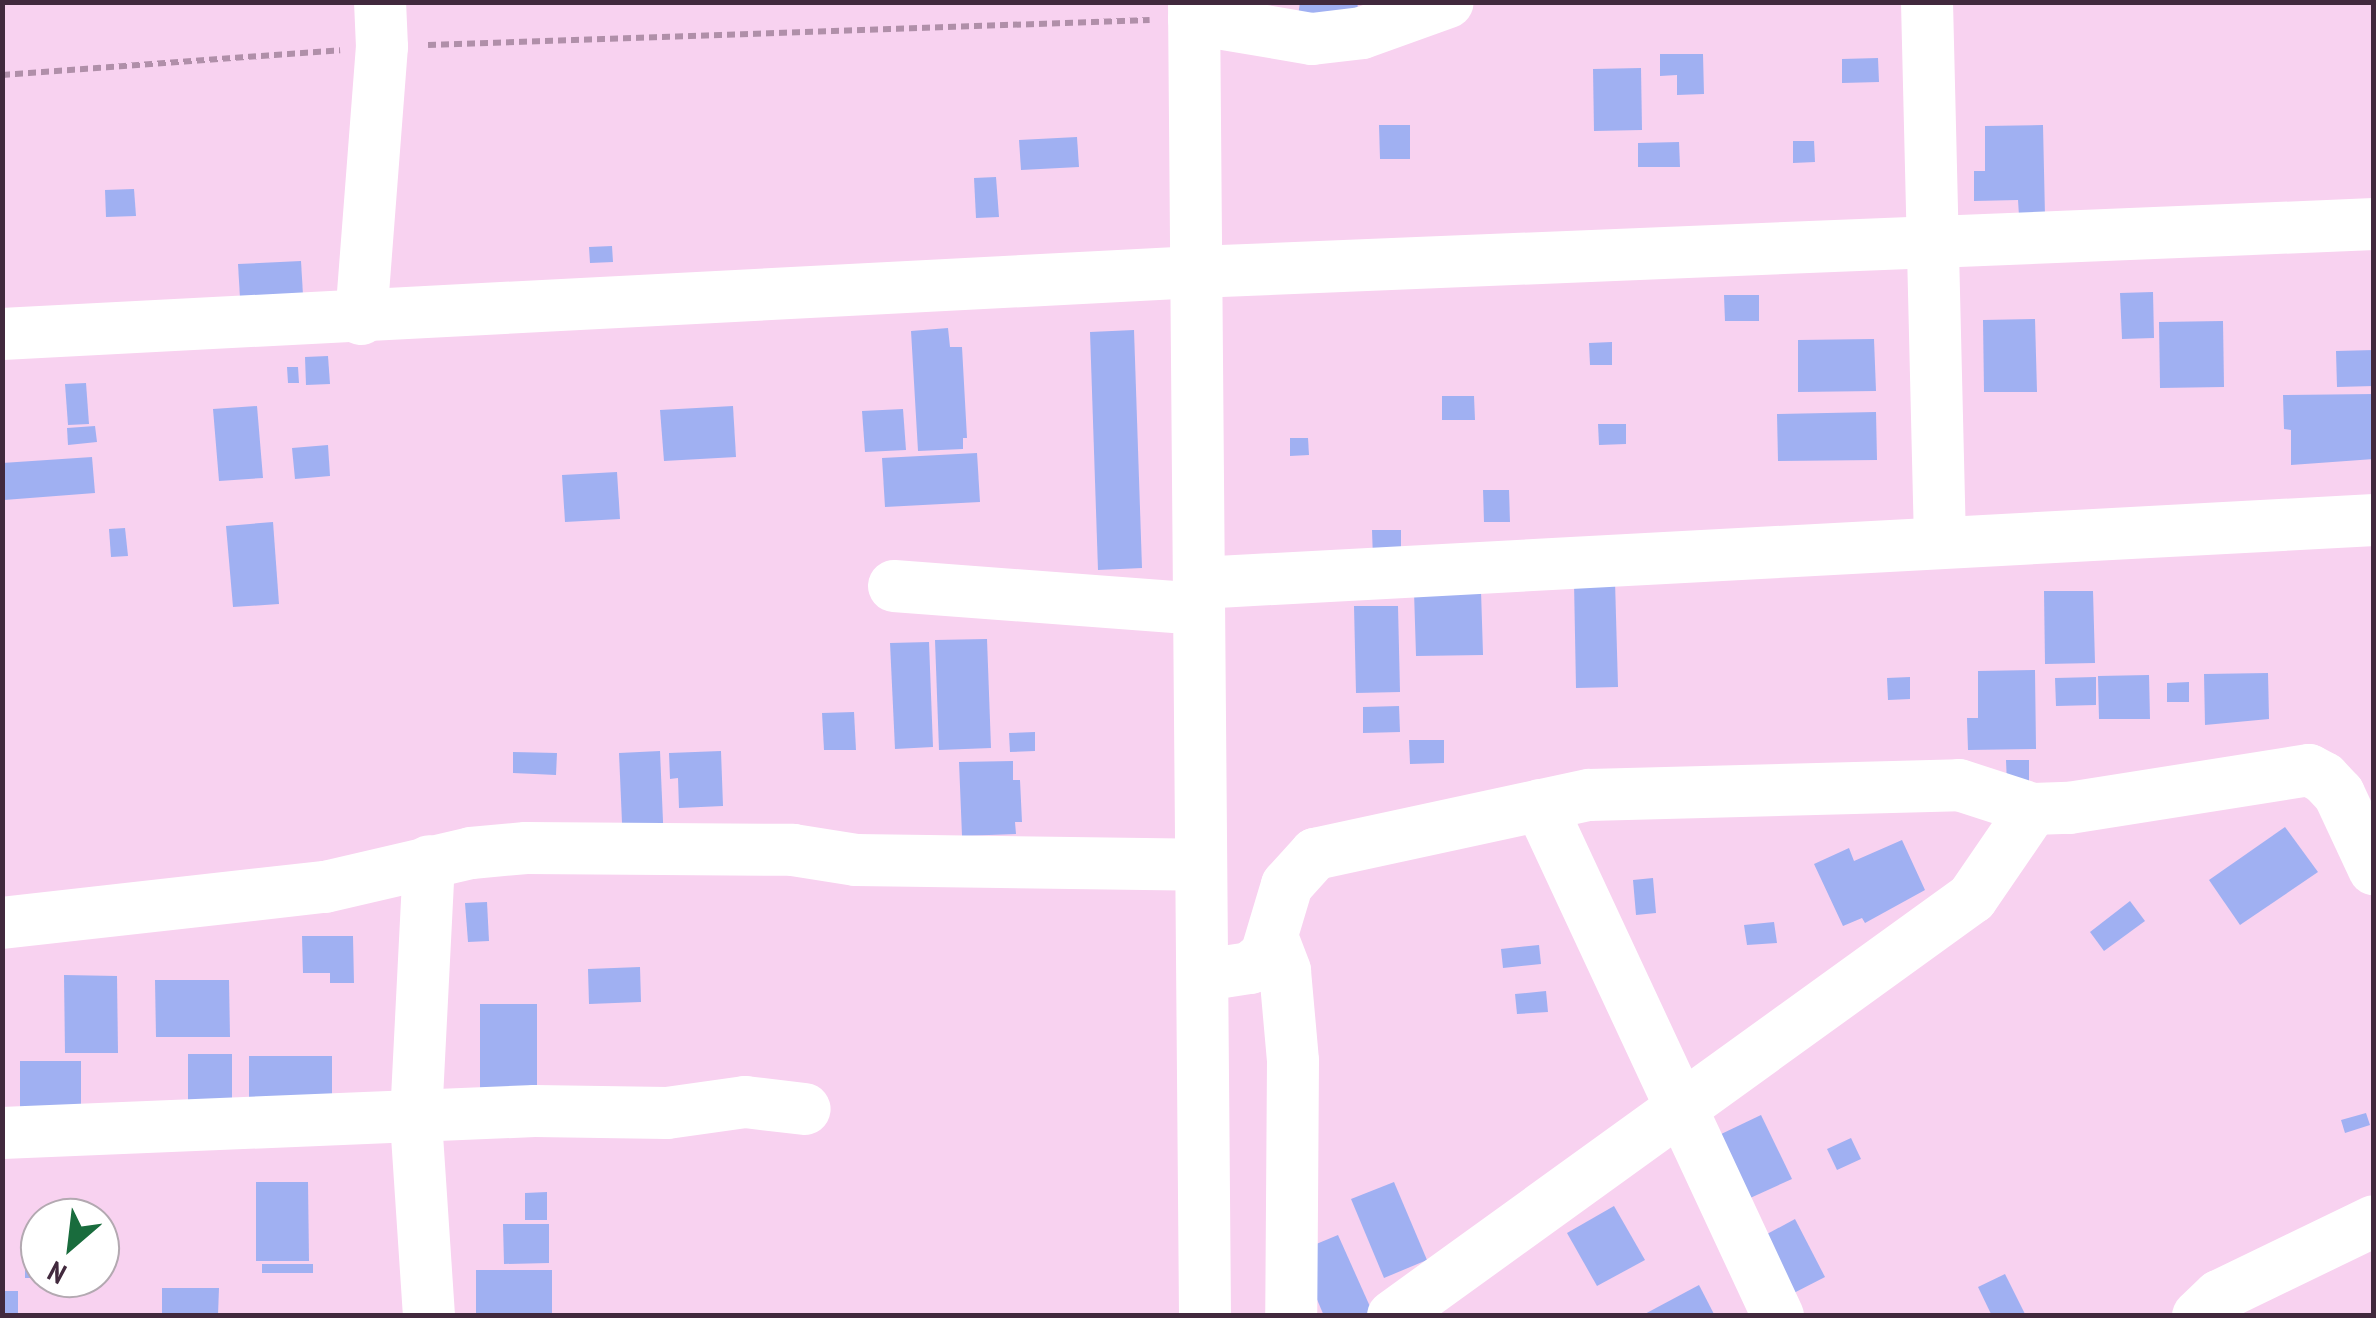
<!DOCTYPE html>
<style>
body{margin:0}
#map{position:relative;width:2376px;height:1318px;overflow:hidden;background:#f8d2f0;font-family:"PT Sans Narrow",sans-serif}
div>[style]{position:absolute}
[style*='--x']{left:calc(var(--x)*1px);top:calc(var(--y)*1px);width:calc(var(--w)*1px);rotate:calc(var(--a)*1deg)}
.building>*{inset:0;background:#a0b0f2}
.path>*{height:6px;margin-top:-3px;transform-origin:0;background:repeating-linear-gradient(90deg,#b08fa9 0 8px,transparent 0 13px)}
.minor>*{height:52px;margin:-26px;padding:0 26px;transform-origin:26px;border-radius:26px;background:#fff}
span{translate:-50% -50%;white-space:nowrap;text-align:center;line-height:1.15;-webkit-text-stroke:8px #fff;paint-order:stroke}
.frame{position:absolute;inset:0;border:5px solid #41293d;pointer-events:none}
.north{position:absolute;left:20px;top:1198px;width:100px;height:100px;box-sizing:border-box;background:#fff;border:2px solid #b3a9b1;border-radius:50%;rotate:208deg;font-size:28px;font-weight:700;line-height:40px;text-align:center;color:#41293d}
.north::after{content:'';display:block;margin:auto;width:35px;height:45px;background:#196c3d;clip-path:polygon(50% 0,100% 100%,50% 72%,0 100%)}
</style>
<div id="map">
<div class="building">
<i style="clip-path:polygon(1300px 2px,1358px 2px,1356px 21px,1298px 16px)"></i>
<i style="clip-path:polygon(1660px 54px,1703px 54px,1704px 94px,1677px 95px,1677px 75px,1660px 76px)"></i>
<i style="clip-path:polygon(1878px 58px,1879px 82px,1842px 83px,1842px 59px)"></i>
<i style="clip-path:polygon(1641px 68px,1642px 130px,1594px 131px,1593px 69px)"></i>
<i style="clip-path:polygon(1379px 125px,1410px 125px,1410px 159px,1380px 159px)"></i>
<i style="clip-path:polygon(2043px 125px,2045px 216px,2019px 216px,2018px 200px,1974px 201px,1974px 171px,1985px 171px,1985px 126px)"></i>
<i style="clip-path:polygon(1077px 137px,1079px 167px,1021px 170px,1019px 140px)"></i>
<i style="clip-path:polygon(1793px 141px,1814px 141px,1815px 162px,1793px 163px)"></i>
<i style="clip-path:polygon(1679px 142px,1680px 167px,1638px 167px,1638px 143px)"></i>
<i style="clip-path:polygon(996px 177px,999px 217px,976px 218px,974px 178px)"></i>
<i style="clip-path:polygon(134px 189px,136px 216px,106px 217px,105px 190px)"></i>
<i style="clip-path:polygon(612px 246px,613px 262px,590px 263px,589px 247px)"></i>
<i style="clip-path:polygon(301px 261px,303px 295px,240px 298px,238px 264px)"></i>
<i style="clip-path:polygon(2153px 292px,2154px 338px,2122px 339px,2120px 293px)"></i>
<i style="clip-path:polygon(1724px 295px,1759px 295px,1759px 321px,1725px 321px)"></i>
<i style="clip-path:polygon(2035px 319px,2037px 392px,1984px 392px,1983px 320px)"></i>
<i style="clip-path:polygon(2223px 321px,2224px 387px,2160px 388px,2159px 322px)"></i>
<i style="clip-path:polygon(948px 328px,950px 347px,962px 347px,967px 438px,963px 438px,963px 449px,918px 451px,911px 331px)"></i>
<i style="clip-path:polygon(1134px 330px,1142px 568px,1098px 570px,1090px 332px)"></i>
<i style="clip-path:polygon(1874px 339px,1876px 391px,1798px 392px,1798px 340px)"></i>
<i style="clip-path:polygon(1612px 342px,1612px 365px,1590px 365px,1589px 343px)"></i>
<i style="clip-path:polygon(2374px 350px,2374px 386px,2337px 387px,2336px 351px)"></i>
<i style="clip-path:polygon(328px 356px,330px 384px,306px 385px,305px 357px)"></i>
<i style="clip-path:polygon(287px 367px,298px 367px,299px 383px,288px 383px)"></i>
<i style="clip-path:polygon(86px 383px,89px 424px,68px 425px,65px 384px)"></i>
<i style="clip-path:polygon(2374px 394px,2374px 459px,2291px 465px,2291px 430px,2284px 429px,2283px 395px)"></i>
<i style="clip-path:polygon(1442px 396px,1474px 396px,1475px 420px,1442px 420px)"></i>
<i style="clip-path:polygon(257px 406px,263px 478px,219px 481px,213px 409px)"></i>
<i style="clip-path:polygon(733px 406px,736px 457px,664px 461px,660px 410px)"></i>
<i style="clip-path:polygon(903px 409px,906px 450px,865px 452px,862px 411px)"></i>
<i style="clip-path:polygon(1876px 412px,1877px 460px,1778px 461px,1777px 414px)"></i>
<i style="clip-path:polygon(1598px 424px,1626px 424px,1626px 444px,1599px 445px)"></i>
<i style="clip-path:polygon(95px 426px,97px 442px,68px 445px,67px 428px)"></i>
<i style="clip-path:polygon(1290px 438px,1308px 438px,1309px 455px,1290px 456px)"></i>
<i style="clip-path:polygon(328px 445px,330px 476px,295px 479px,292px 448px)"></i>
<i style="clip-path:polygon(977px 453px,980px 502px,885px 507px,882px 458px)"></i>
<i style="clip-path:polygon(92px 457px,95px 493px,4px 500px,2px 463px)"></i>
<i style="clip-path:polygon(617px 472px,620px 519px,565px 522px,562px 475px)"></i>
<i style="clip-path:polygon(1483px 490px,1509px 490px,1510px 522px,1484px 522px)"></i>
<i style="clip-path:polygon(273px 522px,279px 604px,233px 607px,226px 526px)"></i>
<i style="clip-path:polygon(125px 528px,128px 556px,111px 557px,109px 529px)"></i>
<i style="clip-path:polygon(1372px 530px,1401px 530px,1401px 559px,1373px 559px)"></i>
<i style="clip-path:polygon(1615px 581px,1618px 687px,1576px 688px,1574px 582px)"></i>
<i style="clip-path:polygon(1481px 590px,1483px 655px,1416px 656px,1414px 591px)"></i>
<i style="clip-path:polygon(2044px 591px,2093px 591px,2095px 663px,2045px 664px)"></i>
<i style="clip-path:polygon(1354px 606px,1398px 606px,1400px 692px,1356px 693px)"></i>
<i style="clip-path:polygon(987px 639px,991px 748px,939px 750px,935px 640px)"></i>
<i style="clip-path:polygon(929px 642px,933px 747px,895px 749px,890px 643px)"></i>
<i style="clip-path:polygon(2035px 670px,2036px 749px,1968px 750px,1967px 718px,1978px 718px,1978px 671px)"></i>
<i style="clip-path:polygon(2268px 673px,2269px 719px,2205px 725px,2204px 674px)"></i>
<i style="clip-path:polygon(2149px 675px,2150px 719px,2099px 719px,2098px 676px)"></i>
<i style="clip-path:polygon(1910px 677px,1910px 699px,1888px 700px,1887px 678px)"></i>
<i style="clip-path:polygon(2096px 677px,2096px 705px,2056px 706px,2055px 678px)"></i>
<i style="clip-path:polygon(2189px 682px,2189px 702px,2167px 702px,2167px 683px)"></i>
<i style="clip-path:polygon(1399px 706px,1400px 732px,1363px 733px,1363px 707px)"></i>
<i style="clip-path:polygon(854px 712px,856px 750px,824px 750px,822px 713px)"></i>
<i style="clip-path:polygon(1035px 732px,1035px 751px,1010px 752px,1009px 733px)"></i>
<i style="clip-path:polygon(1409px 740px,1444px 740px,1444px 763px,1410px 764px)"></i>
<i style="clip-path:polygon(660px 751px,664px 845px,623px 846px,619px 753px)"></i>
<i style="clip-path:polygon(721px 751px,723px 806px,679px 808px,678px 778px,670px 779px,669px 753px)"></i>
<i style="clip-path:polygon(513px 752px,557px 753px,556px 775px,513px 773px)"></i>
<i style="clip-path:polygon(2006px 760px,2029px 760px,2029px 784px,2007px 784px)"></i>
<i style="clip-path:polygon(1013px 761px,1013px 780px,1020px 780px,1022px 822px,1015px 822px,1016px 834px,962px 836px,959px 762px)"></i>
<i style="clip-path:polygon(2285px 827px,2318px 872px,2240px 925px,2209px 880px)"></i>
<i style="clip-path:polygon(1902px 840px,1925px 890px,1865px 923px,1862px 918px,1843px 926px,1814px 864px,1849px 848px,1854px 861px)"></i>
<i style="clip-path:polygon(1653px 878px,1656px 913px,1636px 915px,1633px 880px)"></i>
<i style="clip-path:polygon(2130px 901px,2145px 921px,2104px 951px,2090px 932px)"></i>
<i style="clip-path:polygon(487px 902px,489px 941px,468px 942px,465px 903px)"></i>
<i style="clip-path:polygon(1774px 922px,1777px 943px,1747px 945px,1744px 925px)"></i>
<i style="clip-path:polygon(302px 936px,353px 936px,354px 983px,330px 983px,330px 973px,303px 973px)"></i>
<i style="clip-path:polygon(1539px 945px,1541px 964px,1503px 968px,1501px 949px)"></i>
<i style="clip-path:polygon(640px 967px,641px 1002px,589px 1004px,588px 969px)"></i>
<i style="clip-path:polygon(64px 975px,117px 976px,118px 1053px,65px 1053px)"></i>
<i style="clip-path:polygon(155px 980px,229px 980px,230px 1037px,156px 1037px)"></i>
<i style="clip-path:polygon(1546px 991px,1548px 1012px,1517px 1014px,1515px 994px)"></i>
<i style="clip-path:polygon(480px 1004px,537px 1004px,537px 1100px,480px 1100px)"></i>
<i style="clip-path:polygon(188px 1054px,232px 1054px,232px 1105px,188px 1105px)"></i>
<i style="clip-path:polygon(249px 1056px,332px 1056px,332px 1105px,249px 1119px)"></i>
<i style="clip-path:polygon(20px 1061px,81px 1061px,81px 1112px,20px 1112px)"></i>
<i style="clip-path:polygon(2366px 1113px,2370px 1125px,2345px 1133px,2341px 1120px)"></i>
<i style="clip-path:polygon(1761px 1115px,1792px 1179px,1748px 1199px,1717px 1136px)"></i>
<i style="clip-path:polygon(1851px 1138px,1861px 1159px,1837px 1170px,1827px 1149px)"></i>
<i style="clip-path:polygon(256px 1182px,308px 1182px,309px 1261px,256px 1261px)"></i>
<i style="clip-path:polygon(1394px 1182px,1427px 1260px,1384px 1278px,1351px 1199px)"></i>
<i style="clip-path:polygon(547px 1192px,547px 1220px,525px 1220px,525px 1193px)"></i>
<i style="clip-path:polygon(1614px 1206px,1645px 1260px,1597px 1286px,1567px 1233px)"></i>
<i style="clip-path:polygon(1795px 1219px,1825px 1277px,1786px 1297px,1756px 1240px)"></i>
<i style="clip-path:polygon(503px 1224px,549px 1224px,549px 1263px,504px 1264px)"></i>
<i style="clip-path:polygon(1338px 1235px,1372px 1311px,1361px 1316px,1324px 1316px,1297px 1252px)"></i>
<i style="clip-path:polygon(25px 1246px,40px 1246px,40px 1278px,25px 1278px)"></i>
<i style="clip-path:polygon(262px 1264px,313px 1264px,313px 1273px,262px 1273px)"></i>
<i style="clip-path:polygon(476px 1270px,552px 1270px,552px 1316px,476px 1316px)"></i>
<i style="clip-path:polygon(2005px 1274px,2025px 1314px,2022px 1316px,1992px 1316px,1978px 1287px)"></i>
<i style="clip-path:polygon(1699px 1285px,1715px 1316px,1641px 1316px)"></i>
<i style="clip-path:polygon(162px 1288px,219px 1288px,218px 1315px,162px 1315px)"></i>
<i style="clip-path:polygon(2px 1291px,18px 1291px,18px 1316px,2px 1316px)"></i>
</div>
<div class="path">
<i style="--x:428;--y:45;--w:722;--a:-1.98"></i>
<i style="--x:2;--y:75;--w:339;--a:-4.2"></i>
</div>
<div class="minor">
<i style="--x:1194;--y:2;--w:1314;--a:89.52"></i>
<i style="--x:1927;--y:2;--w:541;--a:88.62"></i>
<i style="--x:1194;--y:19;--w:120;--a:9.6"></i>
<i style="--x:1312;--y:39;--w:50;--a:-6.8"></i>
<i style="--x:1362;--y:33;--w:91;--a:-19.8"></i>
<i style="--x:361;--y:319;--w:273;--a:-85.6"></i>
<i style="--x:382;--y:47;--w:45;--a:-92.5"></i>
<i style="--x:2;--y:334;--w:1196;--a:-2.97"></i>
<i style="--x:1196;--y:272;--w:1179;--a:-2.33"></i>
<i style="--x:1199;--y:583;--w:1177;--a:-3.07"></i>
<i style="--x:894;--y:586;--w:304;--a:4.3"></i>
<i style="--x:1540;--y:805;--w:564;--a:65.03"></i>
<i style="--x:2;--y:923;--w:325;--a:-6.4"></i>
<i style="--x:325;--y:887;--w:150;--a:-13.1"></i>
<i style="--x:471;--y:853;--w:55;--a:-5.2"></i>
<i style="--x:526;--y:848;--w:267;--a:0.4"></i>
<i style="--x:793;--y:850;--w:64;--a:9"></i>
<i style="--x:856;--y:860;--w:343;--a:0.8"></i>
<i style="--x:1273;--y:939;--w:34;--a:69"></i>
<i style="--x:1285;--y:971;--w:90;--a:84.9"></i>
<i style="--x:1293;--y:1061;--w:255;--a:90.4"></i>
<i style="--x:1204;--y:975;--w:47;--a:-8.7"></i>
<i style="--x:1250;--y:968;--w:21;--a:-39"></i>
<i style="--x:1266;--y:955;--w:73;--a:-73.3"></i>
<i style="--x:1287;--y:885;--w:42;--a:-47.9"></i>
<i style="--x:1315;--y:854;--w:280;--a:-12.2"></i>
<i style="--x:1589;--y:795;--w:370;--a:-1.5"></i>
<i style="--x:1959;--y:785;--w:78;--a:18"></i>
<i style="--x:2033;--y:809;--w:36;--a:-2"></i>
<i style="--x:2069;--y:808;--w:243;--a:-9"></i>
<i style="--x:2309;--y:770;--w:17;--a:28"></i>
<i style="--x:2324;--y:778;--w:22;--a:47"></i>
<i style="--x:2339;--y:794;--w:83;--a:65"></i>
<i style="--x:2;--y:1133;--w:533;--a:-2.36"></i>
<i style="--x:535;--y:1111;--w:132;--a:0.9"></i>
<i style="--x:667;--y:1113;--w:79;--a:-8"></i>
<i style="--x:745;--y:1102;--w:60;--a:6.7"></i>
<i style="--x:429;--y:1316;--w:198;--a:-93.8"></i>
<i style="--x:416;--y:1118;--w:257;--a:-87.1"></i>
<i style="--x:1393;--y:1316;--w:714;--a:-35.83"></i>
<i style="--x:1972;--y:898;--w:108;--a:-55.6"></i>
<i style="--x:2198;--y:1316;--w:29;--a:-44"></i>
<i style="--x:2219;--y:1296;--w:172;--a:-25.8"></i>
</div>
<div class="frame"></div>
<div class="north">N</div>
</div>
